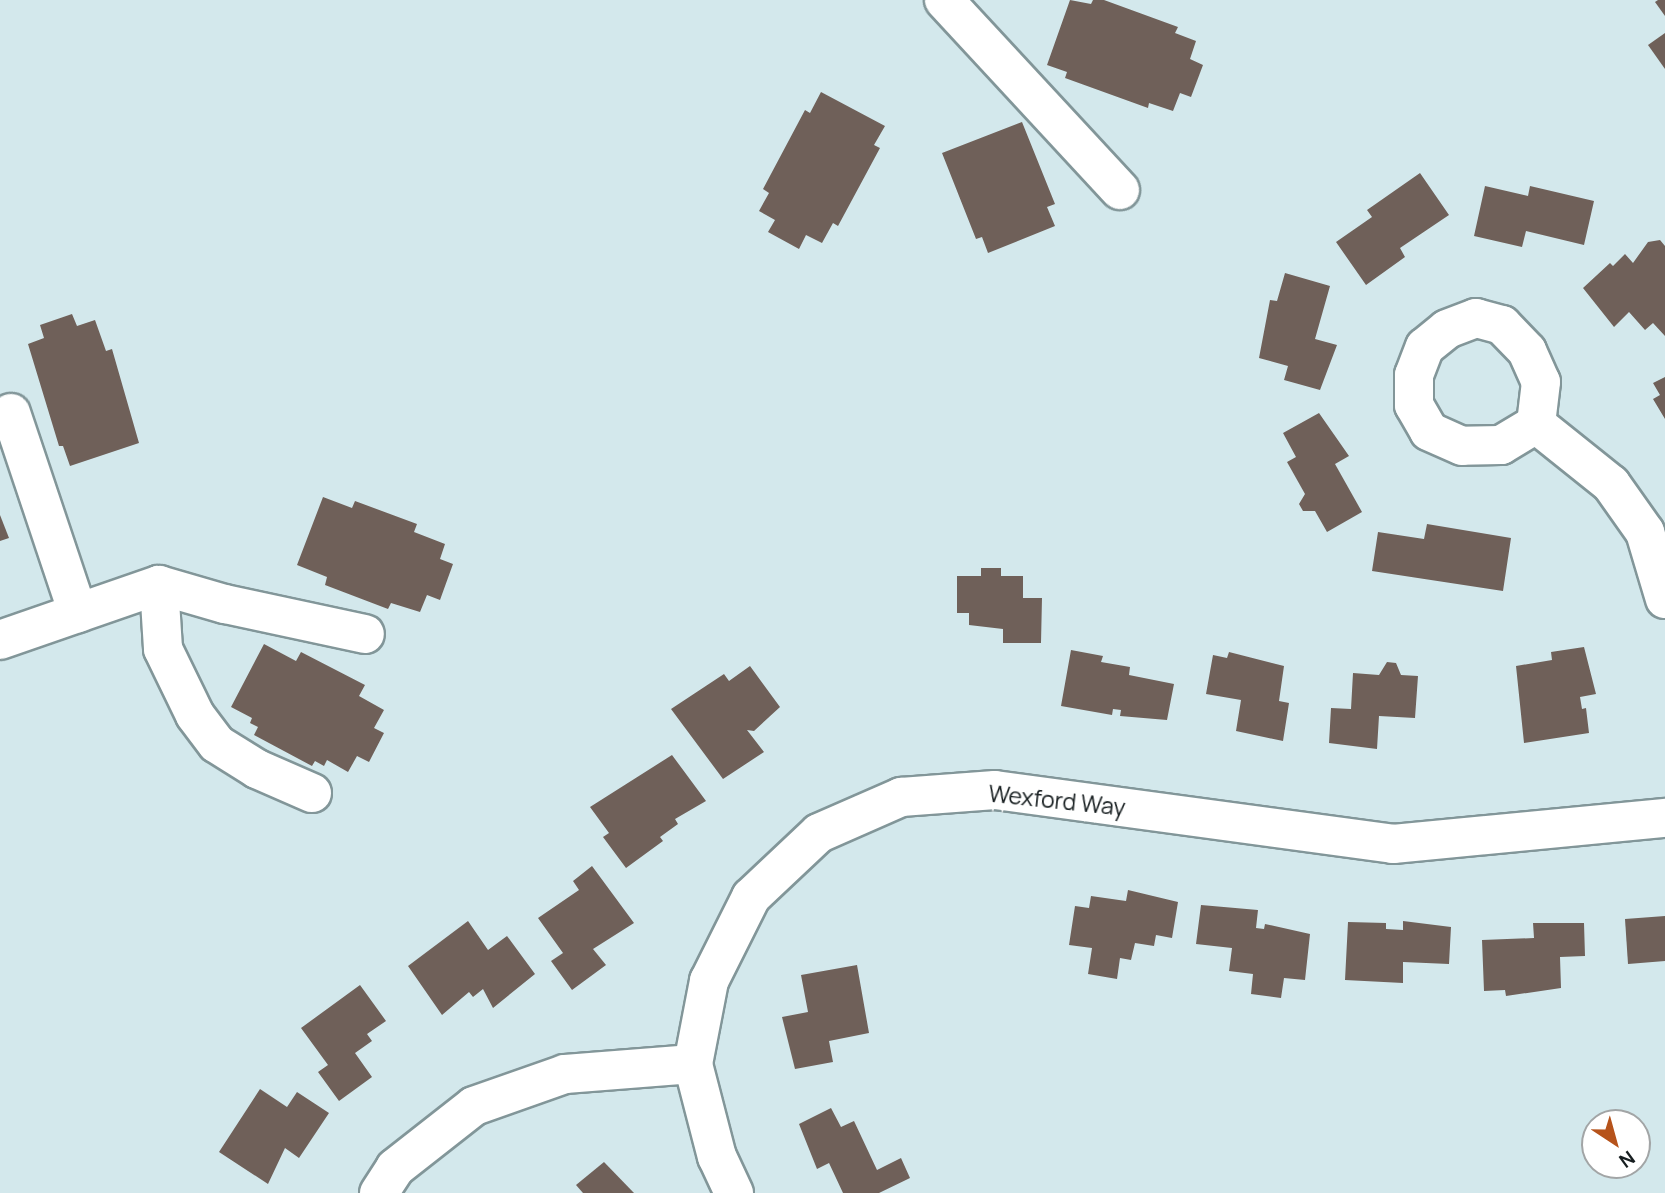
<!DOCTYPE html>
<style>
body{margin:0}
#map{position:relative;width:1665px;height:1193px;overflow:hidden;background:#d3e8ec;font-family:Manrope,sans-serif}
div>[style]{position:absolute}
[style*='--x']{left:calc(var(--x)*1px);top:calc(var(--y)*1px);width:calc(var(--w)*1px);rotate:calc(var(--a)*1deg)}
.building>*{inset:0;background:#6f6059}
.roads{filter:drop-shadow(2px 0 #829699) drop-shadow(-2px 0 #829699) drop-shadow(0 2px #829699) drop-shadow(0 -2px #829699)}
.minor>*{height:38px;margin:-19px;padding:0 19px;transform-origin:19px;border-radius:19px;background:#fff}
span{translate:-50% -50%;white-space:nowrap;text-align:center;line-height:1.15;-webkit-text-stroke:7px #fff;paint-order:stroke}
.street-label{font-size:23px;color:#171e20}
.north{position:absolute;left:1581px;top:1109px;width:70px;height:70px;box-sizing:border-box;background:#fff;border:2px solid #a2a5a6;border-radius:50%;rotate:144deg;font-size:19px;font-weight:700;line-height:28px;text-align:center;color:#171e20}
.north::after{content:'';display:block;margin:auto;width:24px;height:32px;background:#b6531b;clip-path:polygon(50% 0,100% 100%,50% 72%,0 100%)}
</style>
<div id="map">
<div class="building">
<i style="clip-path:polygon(1070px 0,1091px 4px,1093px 0,1104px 0,1178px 27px,1175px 33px,1196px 41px,1190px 59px,1203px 65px,1191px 97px,1180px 93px,1173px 111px,1149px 103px,1148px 108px,1065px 78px,1067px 72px,1047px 65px)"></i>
<i style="clip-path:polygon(1658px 0,1665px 0,1665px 16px,1655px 2px)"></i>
<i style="clip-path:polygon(1665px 33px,1665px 69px,1648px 45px)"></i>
<i style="clip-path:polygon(821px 92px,885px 126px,874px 145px,880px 148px,838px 226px,833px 223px,822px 243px,806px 235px,799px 249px,768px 232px,775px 220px,759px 211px,769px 193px,763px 189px,805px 110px,810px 113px)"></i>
<i style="clip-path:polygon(1022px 122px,1055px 204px,1047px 207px,1055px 226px,988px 253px,982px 237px,976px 239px,942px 153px)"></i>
<i style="clip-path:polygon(1420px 173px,1449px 215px,1400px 248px,1405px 257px,1366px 285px,1336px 242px,1372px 217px,1367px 210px)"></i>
<i style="clip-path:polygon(1485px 186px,1528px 196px,1530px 186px,1594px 201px,1584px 245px,1526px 231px,1522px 247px,1474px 236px)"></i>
<i style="clip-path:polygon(1660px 240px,1665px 246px,1665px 336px,1653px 323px,1645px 330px,1629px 312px,1614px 327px,1583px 288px,1610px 263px,1613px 266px,1625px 254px,1633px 263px,1648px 242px)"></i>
<i style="clip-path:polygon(1285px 273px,1330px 286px,1315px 339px,1337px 345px,1320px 390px,1284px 380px,1288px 366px,1259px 358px,1270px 300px,1277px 301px)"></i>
<i style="clip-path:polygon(72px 314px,77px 326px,95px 320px,106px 351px,112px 349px,139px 443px,70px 466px,63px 446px,59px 446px,28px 344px,44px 338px,40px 325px)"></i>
<i style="clip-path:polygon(1665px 377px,1665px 419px,1653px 399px,1660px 395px,1653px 383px)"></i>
<i style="clip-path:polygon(1319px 413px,1349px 456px,1335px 464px,1362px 512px,1327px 532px,1315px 511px,1303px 511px,1299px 504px,1305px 494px,1287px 462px,1296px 457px,1283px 433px)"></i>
<i style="clip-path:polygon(323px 497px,352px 508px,355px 501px,417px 524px,414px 532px,445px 544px,440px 559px,453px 564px,440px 600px,427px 595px,420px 612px,391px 603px,388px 609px,325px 585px,327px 577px,297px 565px)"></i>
<i style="clip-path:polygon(0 515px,9px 538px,0 541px)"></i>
<i style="clip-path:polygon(1427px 524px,1511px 538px,1503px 591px,1372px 571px,1378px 532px,1424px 539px)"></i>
<i style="clip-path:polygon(981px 568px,1001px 568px,1001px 576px,1023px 576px,1023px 598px,1042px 598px,1041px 643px,1003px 643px,1003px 629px,969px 625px,969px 613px,957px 613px,957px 576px,981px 576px)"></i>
<i style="clip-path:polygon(264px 644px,296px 661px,301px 652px,365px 685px,359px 696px,384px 710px,374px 728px,384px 733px,369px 762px,357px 756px,348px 772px,327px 760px,324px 766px,315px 761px,312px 766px,254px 735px,258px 727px,250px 723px,252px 718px,231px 707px)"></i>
<i style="clip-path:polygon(1584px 647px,1596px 694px,1580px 697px,1582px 709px,1586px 708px,1589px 733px,1524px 743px,1516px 666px,1552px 660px,1551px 652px)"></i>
<i style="clip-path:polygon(1071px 650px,1103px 656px,1101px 662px,1130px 667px,1129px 675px,1174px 684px,1167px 720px,1120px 716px,1121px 710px,1113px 709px,1112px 715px,1061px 706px)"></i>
<i style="clip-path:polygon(1229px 652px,1284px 666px,1279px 701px,1289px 703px,1283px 741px,1236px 731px,1241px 700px,1206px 694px,1213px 655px,1227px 658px)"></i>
<i style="clip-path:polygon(1387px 662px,1396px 663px,1401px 675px,1418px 676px,1415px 718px,1379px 716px,1377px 749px,1329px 743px,1331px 708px,1351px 709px,1353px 673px,1379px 675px)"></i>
<i style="clip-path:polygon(750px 666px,780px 707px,754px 731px,747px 730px,764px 752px,723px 779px,671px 709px,724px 674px,729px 681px)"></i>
<i style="clip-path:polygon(672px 755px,706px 801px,675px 819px,678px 824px,660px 837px,663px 841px,626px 868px,603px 837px,609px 833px,590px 807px)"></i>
<i style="clip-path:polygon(592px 866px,634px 923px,593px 949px,606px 965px,572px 990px,551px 961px,563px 953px,538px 918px,579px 890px,573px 881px)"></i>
<i style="clip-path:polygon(1128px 890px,1178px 902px,1172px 938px,1156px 935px,1154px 946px,1135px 943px,1131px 960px,1120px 958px,1117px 979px,1088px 974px,1092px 948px,1069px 945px,1075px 906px,1089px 908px,1091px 896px,1126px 901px)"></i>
<i style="clip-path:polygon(1201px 905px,1258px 910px,1256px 928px,1264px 929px,1265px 924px,1310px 934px,1305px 980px,1284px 978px,1281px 998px,1251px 994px,1253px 974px,1229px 971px,1232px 948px,1196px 944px)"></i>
<i style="clip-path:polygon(1665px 916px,1665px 961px,1628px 964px,1625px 919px)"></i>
<i style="clip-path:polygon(468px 921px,488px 950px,507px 936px,535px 974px,493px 1008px,483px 989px,473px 997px,469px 992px,442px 1015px,408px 966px)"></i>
<i style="clip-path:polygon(1403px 921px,1451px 927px,1449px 964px,1403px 962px,1403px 983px,1345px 980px,1348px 922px,1386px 923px,1386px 929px,1403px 930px)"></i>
<i style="clip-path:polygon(1533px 923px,1584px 923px,1585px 956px,1560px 957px,1561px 988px,1506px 996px,1505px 990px,1484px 991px,1482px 940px,1534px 938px)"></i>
<i style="clip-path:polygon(857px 965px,869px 1033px,829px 1041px,833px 1062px,795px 1069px,782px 1017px,808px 1012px,801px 975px)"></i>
<i style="clip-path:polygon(360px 985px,386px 1021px,367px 1034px,372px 1041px,355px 1053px,372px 1077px,339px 1101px,318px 1072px,328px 1065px,301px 1028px)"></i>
<i style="clip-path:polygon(260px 1089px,287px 1107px,297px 1092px,329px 1113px,299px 1158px,285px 1148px,268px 1184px,219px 1152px)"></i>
<i style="clip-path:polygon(831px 1108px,841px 1127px,854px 1121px,877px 1170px,901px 1158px,910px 1178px,879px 1193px,843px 1193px,829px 1163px,817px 1169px,799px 1124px)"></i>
<i style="clip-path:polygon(604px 1162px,634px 1193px,583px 1193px,576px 1185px)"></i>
</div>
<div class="roads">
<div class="minor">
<i style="--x:944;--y:0;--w:259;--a:47.2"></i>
<i style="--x:1476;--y:318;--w:27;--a:15"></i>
<i style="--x:1502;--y:325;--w:36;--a:46"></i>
<i style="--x:1527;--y:351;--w:34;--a:66"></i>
<i style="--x:1541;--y:382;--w:42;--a:96.8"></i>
<i style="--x:1536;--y:424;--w:41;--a:149"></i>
<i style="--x:1501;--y:445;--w:39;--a:179"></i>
<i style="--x:1462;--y:446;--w:36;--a:-156"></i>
<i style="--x:1429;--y:431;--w:30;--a:-120"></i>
<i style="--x:1414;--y:405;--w:30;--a:-90"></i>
<i style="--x:1414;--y:375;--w:30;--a:-69"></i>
<i style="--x:1425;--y:347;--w:28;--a:-39"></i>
<i style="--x:1447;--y:329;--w:31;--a:-21"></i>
<i style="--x:11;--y:413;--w:211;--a:71.5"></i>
<i style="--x:1536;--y:424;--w:96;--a:38.7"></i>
<i style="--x:1611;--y:484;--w:59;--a:54.7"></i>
<i style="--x:1645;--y:532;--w:70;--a:73.4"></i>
<i style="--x:159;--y:585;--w:64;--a:86.4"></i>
<i style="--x:163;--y:649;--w:73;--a:64.1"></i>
<i style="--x:195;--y:715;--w:36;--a:53"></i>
<i style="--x:217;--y:744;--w:47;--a:32"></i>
<i style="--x:257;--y:769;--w:60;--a:23.6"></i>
<i style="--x:159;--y:585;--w:69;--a:16.1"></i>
<i style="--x:225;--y:604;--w:143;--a:12.1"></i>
<i style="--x:0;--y:640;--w:168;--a:-19.1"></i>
<i style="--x:379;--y:1193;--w:30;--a:-57"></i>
<i style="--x:395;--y:1168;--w:100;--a:-38.1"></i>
<i style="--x:474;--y:1106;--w:96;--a:-19.4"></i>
<i style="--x:565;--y:1074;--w:128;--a:-4.5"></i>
<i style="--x:734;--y:1193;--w:40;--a:-115"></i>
<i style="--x:717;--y:1157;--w:96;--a:-104.5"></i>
<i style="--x:693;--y:1064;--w:85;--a:-79.1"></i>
<i style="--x:709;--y:981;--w:94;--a:-63.4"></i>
<i style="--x:751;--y:897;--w:93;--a:-43.3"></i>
<i style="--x:819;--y:833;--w:90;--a:-23.7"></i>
<i style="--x:901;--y:797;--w:94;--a:-4.3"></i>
<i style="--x:995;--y:790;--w:402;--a:7.7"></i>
<i style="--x:1393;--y:844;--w:273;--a:-5.5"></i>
</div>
</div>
<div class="street-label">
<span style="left:1057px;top:800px;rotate:6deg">Wexford Way</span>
</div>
<div class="north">N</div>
</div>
